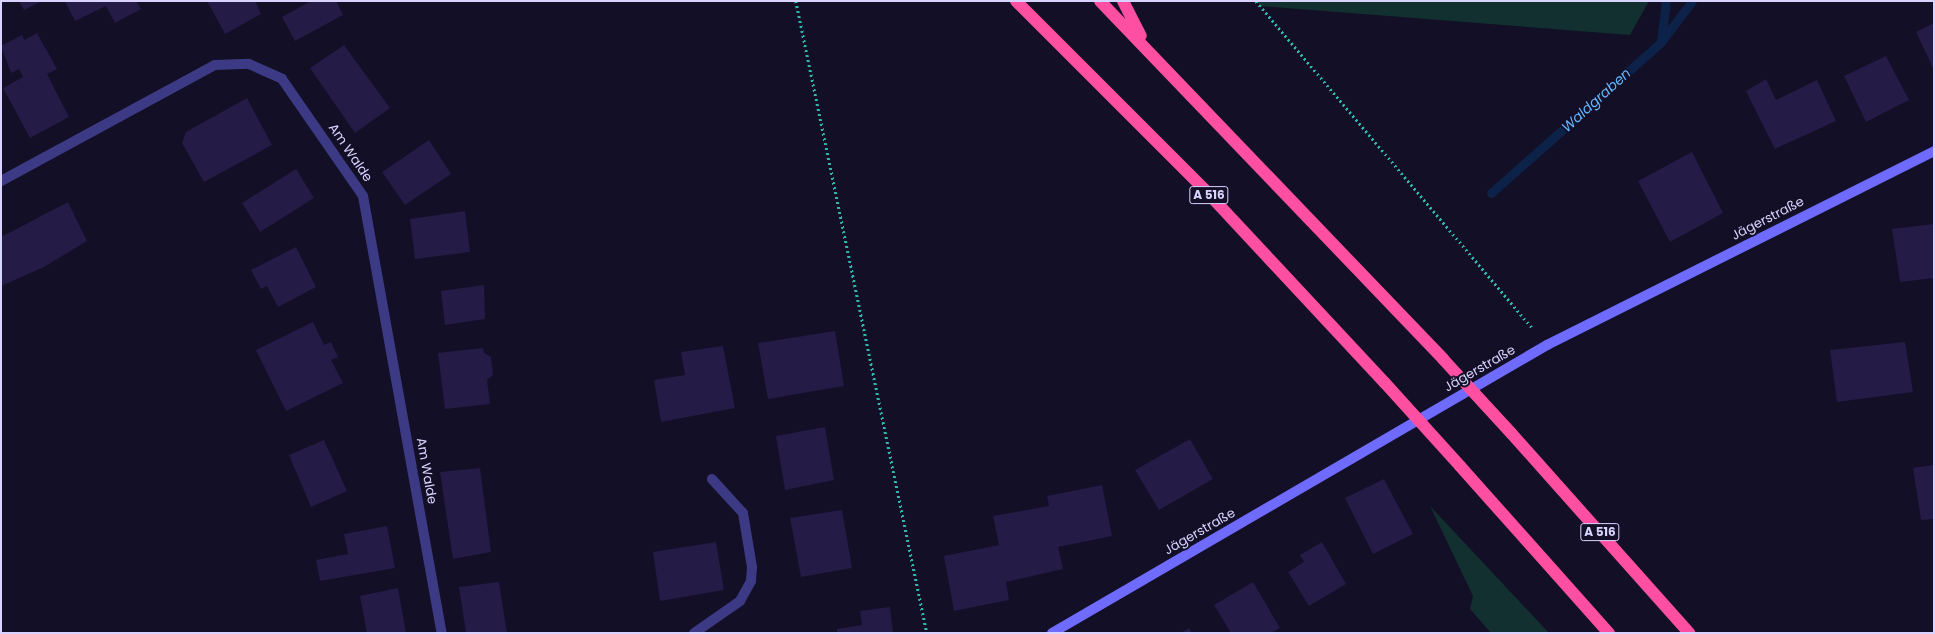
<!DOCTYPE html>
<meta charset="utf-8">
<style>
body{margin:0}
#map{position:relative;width:1935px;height:634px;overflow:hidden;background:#130f26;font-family:Poppins,sans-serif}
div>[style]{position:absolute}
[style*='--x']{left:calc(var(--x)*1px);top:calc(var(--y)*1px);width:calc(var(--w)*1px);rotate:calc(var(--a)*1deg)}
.green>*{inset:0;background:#12302f}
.stream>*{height:9px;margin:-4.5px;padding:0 4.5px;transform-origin:4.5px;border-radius:4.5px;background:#0c2248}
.building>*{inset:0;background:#241b47}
.path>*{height:2.5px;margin-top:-1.25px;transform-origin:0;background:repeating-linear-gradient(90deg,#2fb8b0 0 2px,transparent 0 5px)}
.street>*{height:10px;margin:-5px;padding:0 5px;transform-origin:5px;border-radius:5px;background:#3d3a85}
.secondary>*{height:10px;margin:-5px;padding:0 5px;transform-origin:5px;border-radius:5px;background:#6f6bff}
.highway>*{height:12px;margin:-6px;padding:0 6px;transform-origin:6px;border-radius:6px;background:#ff4fa3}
.highway-bridge>*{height:12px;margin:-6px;padding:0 6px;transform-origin:6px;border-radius:6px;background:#ff4fa3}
span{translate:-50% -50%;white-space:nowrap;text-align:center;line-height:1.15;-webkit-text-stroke:4px #130f26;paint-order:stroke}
.shield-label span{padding:1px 3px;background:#130f26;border:1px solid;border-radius:3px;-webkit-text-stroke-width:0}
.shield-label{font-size:12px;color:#d9d4ff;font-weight:700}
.street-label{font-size:13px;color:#d9d4ff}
.water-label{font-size:14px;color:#62b6ff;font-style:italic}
.frame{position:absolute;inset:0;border:2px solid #d9d4ff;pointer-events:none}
</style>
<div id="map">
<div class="green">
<i style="clip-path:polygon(1257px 1px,1649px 1px,1630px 35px,1260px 6px)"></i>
<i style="clip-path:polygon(1430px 506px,1549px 633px,1491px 633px,1470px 609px,1473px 596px)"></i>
</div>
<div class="stream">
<i style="--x:1661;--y:41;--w:40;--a:-82.9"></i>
<i style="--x:1491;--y:193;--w:227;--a:-41.6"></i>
<i style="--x:1661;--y:42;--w:51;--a:-52.9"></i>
</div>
<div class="building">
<i style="clip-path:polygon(19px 1px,42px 1px,24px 10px)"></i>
<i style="clip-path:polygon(65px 1px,136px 1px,141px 9px,115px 23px,106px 6px,75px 21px)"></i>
<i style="clip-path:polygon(207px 1px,255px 1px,261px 14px,225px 34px)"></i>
<i style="clip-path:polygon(311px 1px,336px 1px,343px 15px,295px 41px,282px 17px)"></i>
<i style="clip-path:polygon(1934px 23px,1934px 70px,1916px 32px)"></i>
<i style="clip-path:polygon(37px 33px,57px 69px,47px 74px,69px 117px,30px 138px,3px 88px,23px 77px,19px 69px,11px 73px,1px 46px,22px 35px,24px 40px)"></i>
<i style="clip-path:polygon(344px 45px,390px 108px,355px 133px,310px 68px)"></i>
<i style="clip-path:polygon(1886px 56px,1909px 100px,1866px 122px,1844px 76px)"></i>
<i style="clip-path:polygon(1766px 79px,1776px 100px,1817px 80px,1836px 121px,1775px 149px,1746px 91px)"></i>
<i style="clip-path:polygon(247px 98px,272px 145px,204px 182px,182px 143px,186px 132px)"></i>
<i style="clip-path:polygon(429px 140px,451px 174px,405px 205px,382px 172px)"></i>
<i style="clip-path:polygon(1692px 152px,1723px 213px,1670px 242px,1638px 181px)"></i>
<i style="clip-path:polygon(296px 169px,314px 198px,260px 232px,242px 203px)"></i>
<i style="clip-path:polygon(68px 202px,87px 241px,44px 267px,1px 286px,1px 237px)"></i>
<i style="clip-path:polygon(465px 211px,470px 252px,415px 259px,410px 219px)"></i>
<i style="clip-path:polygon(1934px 224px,1934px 278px,1900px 282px,1892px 229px)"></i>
<i style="clip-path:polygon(296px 247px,316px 287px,278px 307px,267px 286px,261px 289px,251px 270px)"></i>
<i style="clip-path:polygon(484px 285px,485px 319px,445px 325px,441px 291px)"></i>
<i style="clip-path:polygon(313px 322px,324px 345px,331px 342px,338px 357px,331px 360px,343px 383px,286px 411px,256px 350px)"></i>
<i style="clip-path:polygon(835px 331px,844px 386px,768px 399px,758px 343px)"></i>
<i style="clip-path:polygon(1905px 342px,1913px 392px,1837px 402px,1830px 350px)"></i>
<i style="clip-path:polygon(723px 346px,735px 408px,661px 422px,654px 380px,685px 375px,681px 352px)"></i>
<i style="clip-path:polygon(483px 348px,484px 353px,491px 357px,493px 375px,487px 380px,490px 404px,445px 409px,438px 353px)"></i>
<i style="clip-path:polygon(825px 427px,834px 480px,785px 490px,776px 436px)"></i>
<i style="clip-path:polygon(1190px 439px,1213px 479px,1159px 510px,1135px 470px)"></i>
<i style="clip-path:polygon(324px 440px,347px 491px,311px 507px,289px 455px)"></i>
<i style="clip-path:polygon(1934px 465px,1934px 519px,1921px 520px,1913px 468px)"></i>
<i style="clip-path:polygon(480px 468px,491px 552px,453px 559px,440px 472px)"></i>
<i style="clip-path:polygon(1384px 479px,1413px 534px,1373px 554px,1345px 498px)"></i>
<i style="clip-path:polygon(1102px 485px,1112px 536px,1058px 547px,1063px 569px,1006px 582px,1009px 600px,954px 611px,944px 556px,999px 545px,993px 516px,1049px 506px,1047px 496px)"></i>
<i style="clip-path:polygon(842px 510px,852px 568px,801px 577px,790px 518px)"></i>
<i style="clip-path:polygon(387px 526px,395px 568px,320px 581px,316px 560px,348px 554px,344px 534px)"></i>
<i style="clip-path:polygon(716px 542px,724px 590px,660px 601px,653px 552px)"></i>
<i style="clip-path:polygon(1322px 542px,1346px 584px,1309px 606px,1288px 572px,1304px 562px,1300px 555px)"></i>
<i style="clip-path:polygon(499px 582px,507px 633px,466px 633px,459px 587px)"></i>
<i style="clip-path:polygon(1253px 582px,1280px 628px,1271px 633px,1231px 633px,1214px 605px)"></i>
<i style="clip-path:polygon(398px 588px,406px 633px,367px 633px,360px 596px)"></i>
<i style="clip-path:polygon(890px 607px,893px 633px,837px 633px,837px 629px,862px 625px,860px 611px)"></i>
<i style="clip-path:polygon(1189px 628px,1192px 633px,1181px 633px)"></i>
</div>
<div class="path">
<i style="--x:796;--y:1;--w:645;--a:78.29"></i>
<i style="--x:1256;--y:1;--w:429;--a:49.8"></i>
</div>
<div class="street">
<i style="--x:1;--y:181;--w:243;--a:-28.5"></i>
<i style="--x:215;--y:65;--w:34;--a:-2"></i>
<i style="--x:249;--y:64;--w:36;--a:24"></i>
<i style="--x:282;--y:79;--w:142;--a:55.3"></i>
<i style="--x:363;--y:196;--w:444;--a:79.8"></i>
<i style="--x:694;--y:633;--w:56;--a:-34.8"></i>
<i style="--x:740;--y:601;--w:23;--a:-61"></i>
<i style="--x:751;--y:581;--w:14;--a:-86"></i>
<i style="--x:752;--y:567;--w:55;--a:-99.5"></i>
<i style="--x:743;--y:513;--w:46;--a:-132.4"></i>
</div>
<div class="secondary">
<i style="--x:1052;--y:633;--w:573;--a:-30.19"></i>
<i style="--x:1547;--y:345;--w:433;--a:-26.6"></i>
</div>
<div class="highway">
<i style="--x:1016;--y:1;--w:267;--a:45"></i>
<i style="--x:1205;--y:190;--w:264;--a:47"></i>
<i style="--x:1100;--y:1;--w:496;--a:46.2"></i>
<i style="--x:1123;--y:1;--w:39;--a:63"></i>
<i style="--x:1511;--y:433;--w:268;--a:48.3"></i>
<i style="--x:1460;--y:466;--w:224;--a:48.3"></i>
</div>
<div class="highway-bridge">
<i style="--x:1443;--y:359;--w:100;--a:47.4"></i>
<i style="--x:1385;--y:383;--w:112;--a:47.9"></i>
</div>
<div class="shield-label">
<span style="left:1209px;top:195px">A 516</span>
<span style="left:1600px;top:532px">A 516</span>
</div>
<div class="street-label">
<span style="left:350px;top:153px;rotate:56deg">Am Walde</span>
<span style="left:1768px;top:219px;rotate:-27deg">Jägerstraße</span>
<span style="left:1480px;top:369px;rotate:-30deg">Jägerstraße</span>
<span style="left:426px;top:471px;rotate:80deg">Am Walde</span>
<span style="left:1200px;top:532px;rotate:-30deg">Jägerstraße</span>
</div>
<div class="water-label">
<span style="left:1596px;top:100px;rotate:-42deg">Waldgraben</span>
</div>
<div class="frame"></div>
</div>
